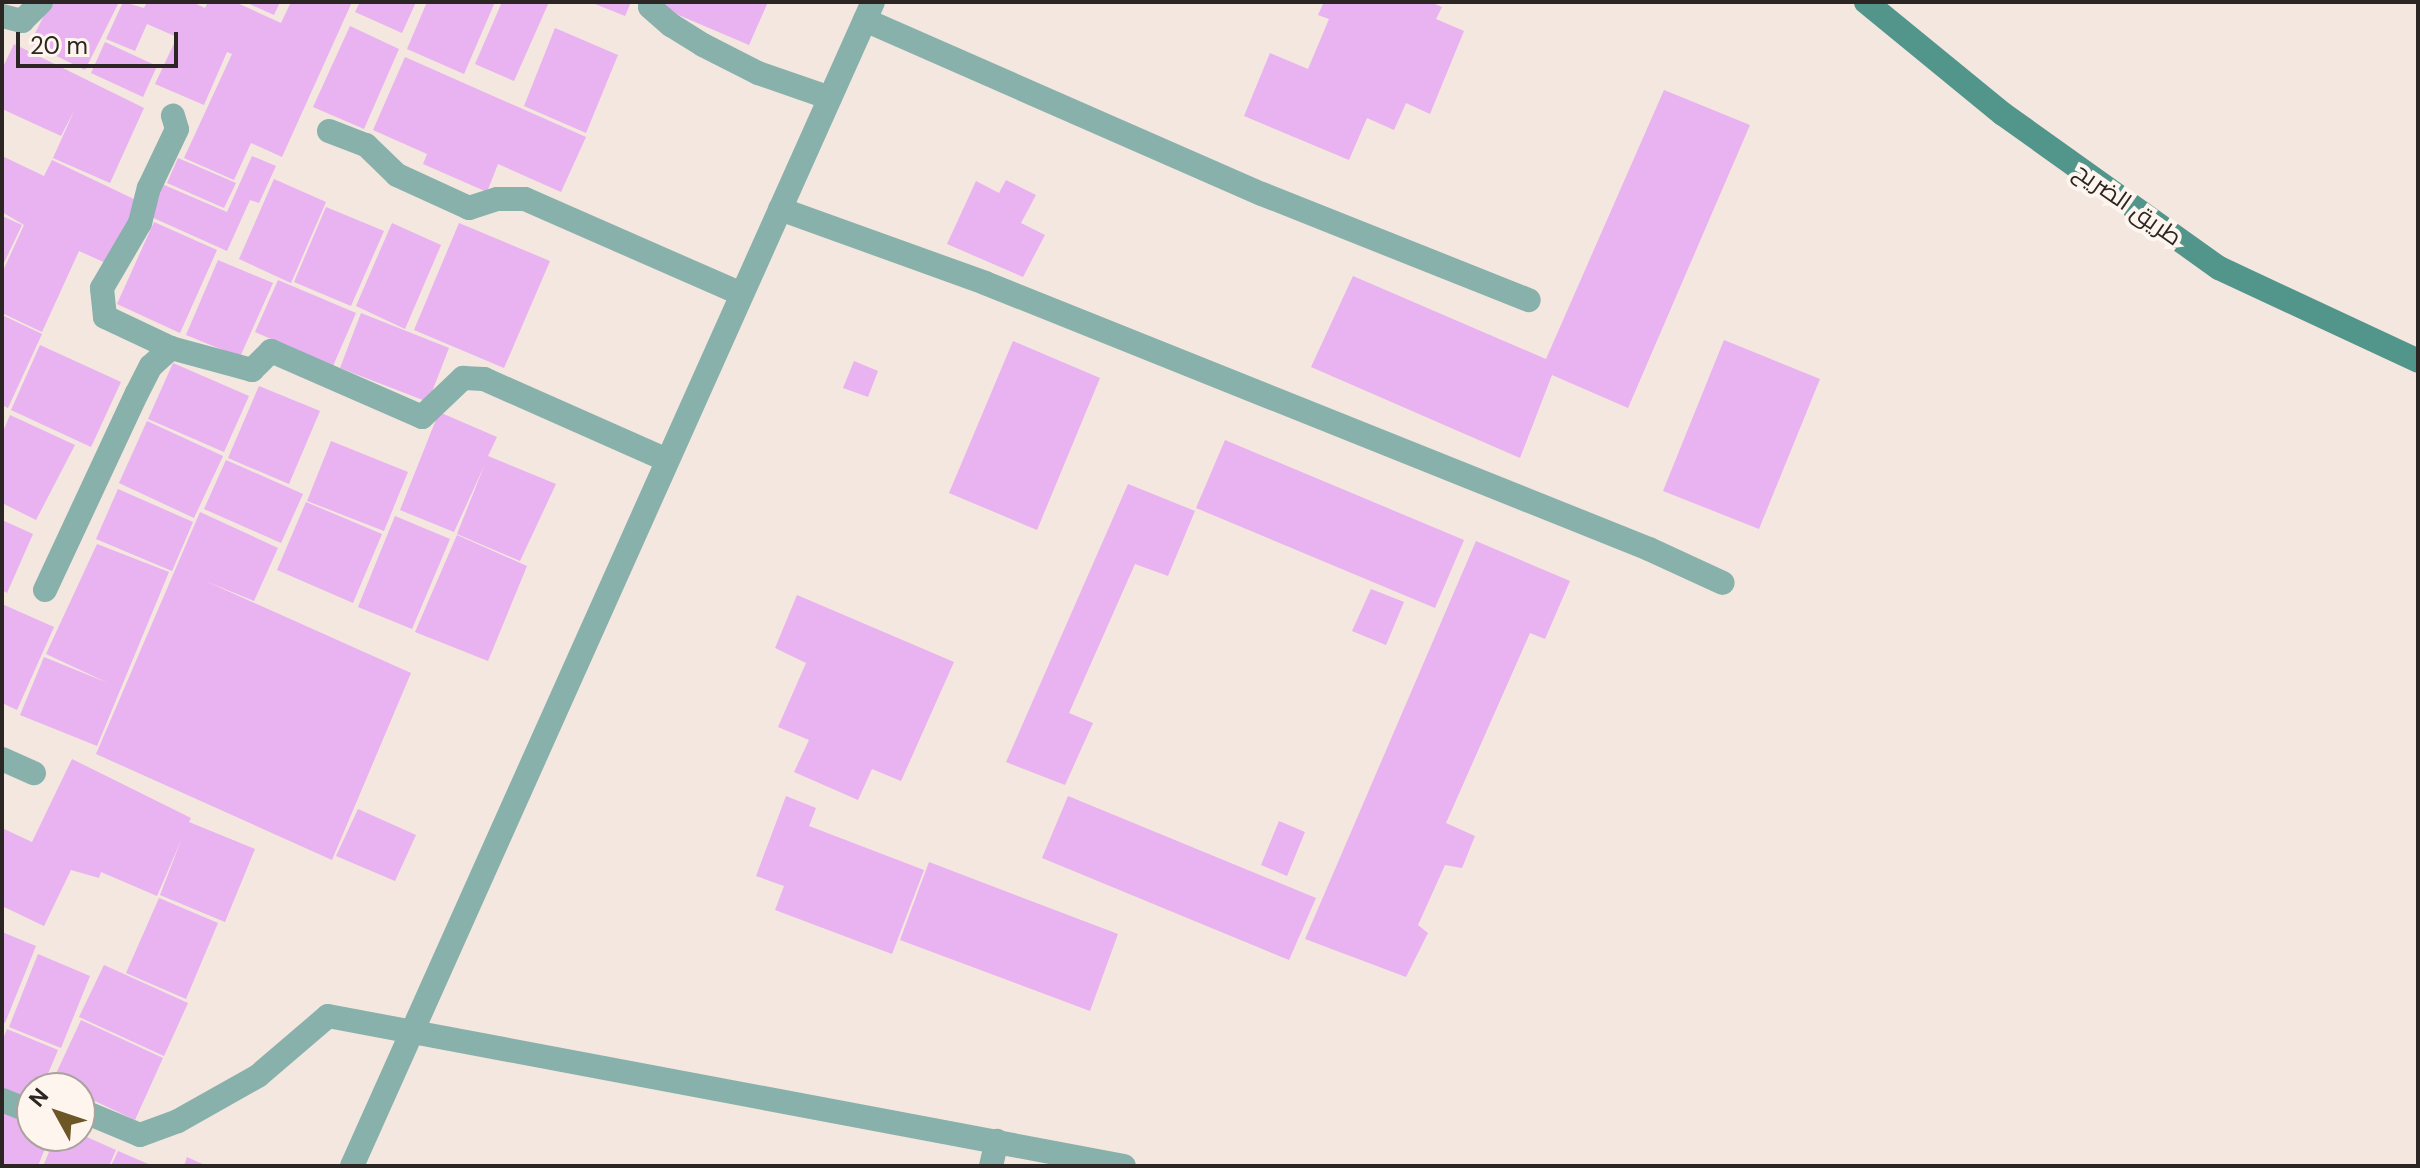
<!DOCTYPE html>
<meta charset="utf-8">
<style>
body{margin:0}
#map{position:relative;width:2420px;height:1168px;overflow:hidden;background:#f3e7df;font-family:"DM Sans",Cairo,sans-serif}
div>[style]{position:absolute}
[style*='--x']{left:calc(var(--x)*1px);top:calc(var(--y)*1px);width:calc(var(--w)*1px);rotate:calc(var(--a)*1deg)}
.building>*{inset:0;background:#e9b2f0}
.street>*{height:24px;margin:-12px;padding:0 12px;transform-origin:12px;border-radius:12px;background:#87b1aa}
.secondary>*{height:24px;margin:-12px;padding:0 12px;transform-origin:12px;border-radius:12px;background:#52958b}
span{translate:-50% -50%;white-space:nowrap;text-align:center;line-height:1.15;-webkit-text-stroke:8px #fef5ee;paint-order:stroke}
.street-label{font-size:24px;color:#2b2623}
.frame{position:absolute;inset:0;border:4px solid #2b2623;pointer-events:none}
.north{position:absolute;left:16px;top:1072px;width:80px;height:80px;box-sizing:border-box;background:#fef5ee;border:2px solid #aaa29d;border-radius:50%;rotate:310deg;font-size:22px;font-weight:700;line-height:32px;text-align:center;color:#2b2623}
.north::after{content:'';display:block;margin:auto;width:28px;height:36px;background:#6e5727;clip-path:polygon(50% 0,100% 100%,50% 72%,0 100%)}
.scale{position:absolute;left:16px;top:32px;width:162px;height:36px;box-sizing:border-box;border:4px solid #2b2623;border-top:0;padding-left:10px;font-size:24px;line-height:28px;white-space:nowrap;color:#2b2623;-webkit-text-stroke:6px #fef5ee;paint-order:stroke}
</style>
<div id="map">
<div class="building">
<i style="clip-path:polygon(51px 2px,119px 2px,85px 70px,30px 43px)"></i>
<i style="clip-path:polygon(123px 2px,144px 8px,147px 2px,192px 2px,205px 8px,208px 2px,235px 2px,281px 23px,291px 2px,352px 2px,282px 157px,251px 143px,234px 180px,184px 158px,232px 54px,227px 52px,204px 105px,155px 84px,177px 37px,147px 24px,135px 51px,106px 39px)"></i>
<i style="clip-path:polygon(245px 2px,280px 2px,274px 15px)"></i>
<i style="clip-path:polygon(360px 2px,416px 2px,402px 33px,355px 12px)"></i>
<i style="clip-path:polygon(427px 2px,495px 2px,464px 74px,407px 49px)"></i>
<i style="clip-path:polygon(502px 2px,549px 2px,514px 81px,475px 64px)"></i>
<i style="clip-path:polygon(590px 2px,631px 2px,625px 16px)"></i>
<i style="clip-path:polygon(665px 2px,768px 2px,749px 45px,662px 8px)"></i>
<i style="clip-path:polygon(1324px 2px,1430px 2px,1442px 7px,1436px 19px,1464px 31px,1430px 114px,1406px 103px,1394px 130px,1367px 118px,1349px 160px,1244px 116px,1270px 53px,1308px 69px,1329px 19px,1318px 15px)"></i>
<i style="clip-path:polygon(350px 26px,399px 49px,364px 129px,313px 107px)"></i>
<i style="clip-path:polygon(555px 28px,618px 55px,586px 133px,524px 106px)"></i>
<i style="clip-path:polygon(105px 42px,157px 66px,143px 97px,91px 73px)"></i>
<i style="clip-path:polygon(14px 44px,144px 108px,110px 183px,53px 158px,75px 109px,61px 136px,2px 109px,2px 69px)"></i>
<i style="clip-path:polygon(405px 57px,586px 137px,561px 192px,498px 164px,487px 192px,423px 164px,427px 154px,373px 130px)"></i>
<i style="clip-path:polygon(1664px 90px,1750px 125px,1628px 408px,1552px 375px,1520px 458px,1311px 367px,1353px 276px,1546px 359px)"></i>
<i style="clip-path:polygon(2px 156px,44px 176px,52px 160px,138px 201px,108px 264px,79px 251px,42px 332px,2px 313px,2px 273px,24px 225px,2px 212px)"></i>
<i style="clip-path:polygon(252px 156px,276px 166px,259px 203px,250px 200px,227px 251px,149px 216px,162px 184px,227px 212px)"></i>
<i style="clip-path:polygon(178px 158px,236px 183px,224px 208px,167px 183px)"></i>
<i style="clip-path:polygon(274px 179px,326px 202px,291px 283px,239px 259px)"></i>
<i style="clip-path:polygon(1006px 180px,1036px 195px,1021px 223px,1045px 235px,1023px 277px,947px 244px,976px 181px,999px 193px)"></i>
<i style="clip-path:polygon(326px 207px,384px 231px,351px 306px,294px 282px)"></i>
<i style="clip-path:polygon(2px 216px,22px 225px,2px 267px)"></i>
<i style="clip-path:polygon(154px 222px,217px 250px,180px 333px,117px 304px)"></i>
<i style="clip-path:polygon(392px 223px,441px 245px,405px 329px,356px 306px)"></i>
<i style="clip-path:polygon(459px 223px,550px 261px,504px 368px,414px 330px)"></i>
<i style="clip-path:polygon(218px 260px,273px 283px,240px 357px,186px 335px)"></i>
<i style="clip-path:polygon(278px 280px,356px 313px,333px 366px,255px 332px)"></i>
<i style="clip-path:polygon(361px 313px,449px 348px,428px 402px,340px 368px)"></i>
<i style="clip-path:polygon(2px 315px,42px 334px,8px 408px,2px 405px)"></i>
<i style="clip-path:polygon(1724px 340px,1820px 379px,1759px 529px,1663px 491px)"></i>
<i style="clip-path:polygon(1013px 341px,1100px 378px,1037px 530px,949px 493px)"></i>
<i style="clip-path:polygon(40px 345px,121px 382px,91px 447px,11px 410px)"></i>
<i style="clip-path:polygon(854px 361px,878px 371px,868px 397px,843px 388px)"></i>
<i style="clip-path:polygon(173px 363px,249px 396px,224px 452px,148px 419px)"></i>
<i style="clip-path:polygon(259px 386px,320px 411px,289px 484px,228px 458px)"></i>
<i style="clip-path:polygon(439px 412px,497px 437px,488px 456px,556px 484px,520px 561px,457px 534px,485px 464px,454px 532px,400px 510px)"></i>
<i style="clip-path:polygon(10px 415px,75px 445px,36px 520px,2px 503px,2px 434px)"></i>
<i style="clip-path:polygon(147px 421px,223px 456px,194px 518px,119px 483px)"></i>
<i style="clip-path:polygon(1225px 440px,1464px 540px,1435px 608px,1196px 508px)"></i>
<i style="clip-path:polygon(331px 441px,408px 472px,384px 531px,307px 501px)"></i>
<i style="clip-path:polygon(226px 460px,303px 494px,281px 543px,204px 509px)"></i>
<i style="clip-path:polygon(1128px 484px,1195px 511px,1168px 576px,1135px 564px,1069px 713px,1093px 723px,1065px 785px,1006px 762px)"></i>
<i style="clip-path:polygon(118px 489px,193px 522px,172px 571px,96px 539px)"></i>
<i style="clip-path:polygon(306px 502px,382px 534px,353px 603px,277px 570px)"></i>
<i style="clip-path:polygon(200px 512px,278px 548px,254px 601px,203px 580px,411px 673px,332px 860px,96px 754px)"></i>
<i style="clip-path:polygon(395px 516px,450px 539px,412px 629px,358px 607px)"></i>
<i style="clip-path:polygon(2px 520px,33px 534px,7px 593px,2px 590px)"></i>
<i style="clip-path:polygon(457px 535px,527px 566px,488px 661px,415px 632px)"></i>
<i style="clip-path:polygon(1476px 541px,1570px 581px,1545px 639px,1530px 633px,1446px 823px,1475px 836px,1462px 868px,1445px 865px,1418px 925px,1428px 933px,1406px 977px,1305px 939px)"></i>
<i style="clip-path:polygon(97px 544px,169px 572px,97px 746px,20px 715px,44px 657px,108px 683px,46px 654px)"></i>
<i style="clip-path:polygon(1371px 589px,1404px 602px,1386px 645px,1352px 631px)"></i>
<i style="clip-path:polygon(797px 595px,954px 662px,901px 781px,872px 769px,858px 800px,794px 772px,809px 740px,778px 727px,806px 663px,775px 648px)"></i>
<i style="clip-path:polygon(2px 604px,54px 627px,17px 710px,2px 703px)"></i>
<i style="clip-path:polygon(72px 759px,191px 818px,189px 822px,255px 849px,225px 922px,160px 895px,182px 838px,157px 896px,101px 872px,99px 878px,71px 870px,44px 926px,2px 906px,2px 828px,32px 842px)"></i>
<i style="clip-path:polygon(786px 796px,816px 808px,809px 826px,924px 870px,892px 954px,775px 910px,784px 886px,756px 876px)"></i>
<i style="clip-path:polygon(1068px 796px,1316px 898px,1289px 960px,1042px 858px)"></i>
<i style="clip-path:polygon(358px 809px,416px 835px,395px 881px,336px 856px)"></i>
<i style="clip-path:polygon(1279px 821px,1305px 832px,1287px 876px,1261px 865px)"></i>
<i style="clip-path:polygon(929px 862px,1118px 934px,1090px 1011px,900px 940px)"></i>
<i style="clip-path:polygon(159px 898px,218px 923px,186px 999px,126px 973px)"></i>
<i style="clip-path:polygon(2px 932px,36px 946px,5px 1023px,2px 1022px)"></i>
<i style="clip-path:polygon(38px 954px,90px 976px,61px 1048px,9px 1027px)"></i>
<i style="clip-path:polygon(104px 965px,188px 1003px,164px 1056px,79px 1017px)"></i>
<i style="clip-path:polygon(81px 1020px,163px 1058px,135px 1120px,80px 1094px,80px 1088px,52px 1082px)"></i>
<i style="clip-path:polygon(7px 1029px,58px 1050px,42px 1088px,32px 1088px,32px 1100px,2px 1088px,2px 1041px)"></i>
<i style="clip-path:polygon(2px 1111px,32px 1124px,32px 1136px,50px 1136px,38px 1166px,2px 1166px)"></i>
<i style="clip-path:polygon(56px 1136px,80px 1134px,116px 1150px,109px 1166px,43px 1166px)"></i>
<i style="clip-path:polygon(118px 1151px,153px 1166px,111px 1166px)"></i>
<i style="clip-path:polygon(187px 1157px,207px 1166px,184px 1166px)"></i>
</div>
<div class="street">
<i style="--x:652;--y:2;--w:5;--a:112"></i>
<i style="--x:650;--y:7;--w:28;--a:41"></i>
<i style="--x:671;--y:25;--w:38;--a:32"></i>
<i style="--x:703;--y:45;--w:62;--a:27"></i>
<i style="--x:758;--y:73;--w:76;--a:19.1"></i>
<i style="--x:2;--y:16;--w:21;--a:14"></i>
<i style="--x:22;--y:21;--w:27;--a:-45"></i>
<i style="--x:865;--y:20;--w:433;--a:23.7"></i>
<i style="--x:1262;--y:194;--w:287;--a:21.7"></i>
<i style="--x:329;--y:131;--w:40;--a:21"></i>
<i style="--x:366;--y:145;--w:43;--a:44.1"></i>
<i style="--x:397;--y:175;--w:79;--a:24.6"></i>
<i style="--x:469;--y:208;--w:29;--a:-18"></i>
<i style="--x:497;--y:199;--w:28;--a:0"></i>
<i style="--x:525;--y:199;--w:236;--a:23.7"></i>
<i style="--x:780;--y:209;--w:218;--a:19.8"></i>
<i style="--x:985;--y:283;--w:715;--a:21.83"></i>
<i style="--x:1649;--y:549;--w:81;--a:24.7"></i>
<i style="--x:171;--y:348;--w:73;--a:-154.8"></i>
<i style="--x:105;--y:317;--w:29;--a:-96"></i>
<i style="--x:102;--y:288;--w:75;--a:-59.7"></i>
<i style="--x:140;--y:223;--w:36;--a:-76"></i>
<i style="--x:149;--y:188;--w:65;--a:-64.6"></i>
<i style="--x:177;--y:129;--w:14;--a:-107"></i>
<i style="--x:45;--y:590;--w:217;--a:-65"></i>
<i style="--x:137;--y:393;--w:30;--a:-63"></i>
<i style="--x:151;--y:366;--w:27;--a:-42"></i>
<i style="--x:171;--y:348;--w:84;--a:15.2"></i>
<i style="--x:252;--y:370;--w:27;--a:-45"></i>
<i style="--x:271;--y:351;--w:165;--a:23.6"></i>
<i style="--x:422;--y:417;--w:57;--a:-43.6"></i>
<i style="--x:463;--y:378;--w:21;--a:3"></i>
<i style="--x:484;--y:379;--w:200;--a:23.9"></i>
<i style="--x:2;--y:759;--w:35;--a:24"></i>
<i style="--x:2;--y:1100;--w:32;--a:22"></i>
<i style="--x:80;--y:1110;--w:65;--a:22.6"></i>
<i style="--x:140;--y:1135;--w:40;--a:-20.2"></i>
<i style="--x:178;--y:1121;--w:92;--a:-29.4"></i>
<i style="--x:258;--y:1076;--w:92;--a:-40.6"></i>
<i style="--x:328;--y:1016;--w:810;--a:10.67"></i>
<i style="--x:352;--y:1166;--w:1275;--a:-65.89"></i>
<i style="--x:991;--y:1166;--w:26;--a:-77"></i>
</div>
<div class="secondary">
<i style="--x:1866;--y:2;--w:177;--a:39.3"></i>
<i style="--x:2003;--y:114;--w:265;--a:35.5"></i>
<i style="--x:2219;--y:268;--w:220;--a:25"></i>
</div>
<div class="street-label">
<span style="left:2128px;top:204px;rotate:35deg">طريق الضريح</span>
</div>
<div class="frame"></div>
<div class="north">N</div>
<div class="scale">20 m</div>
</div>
